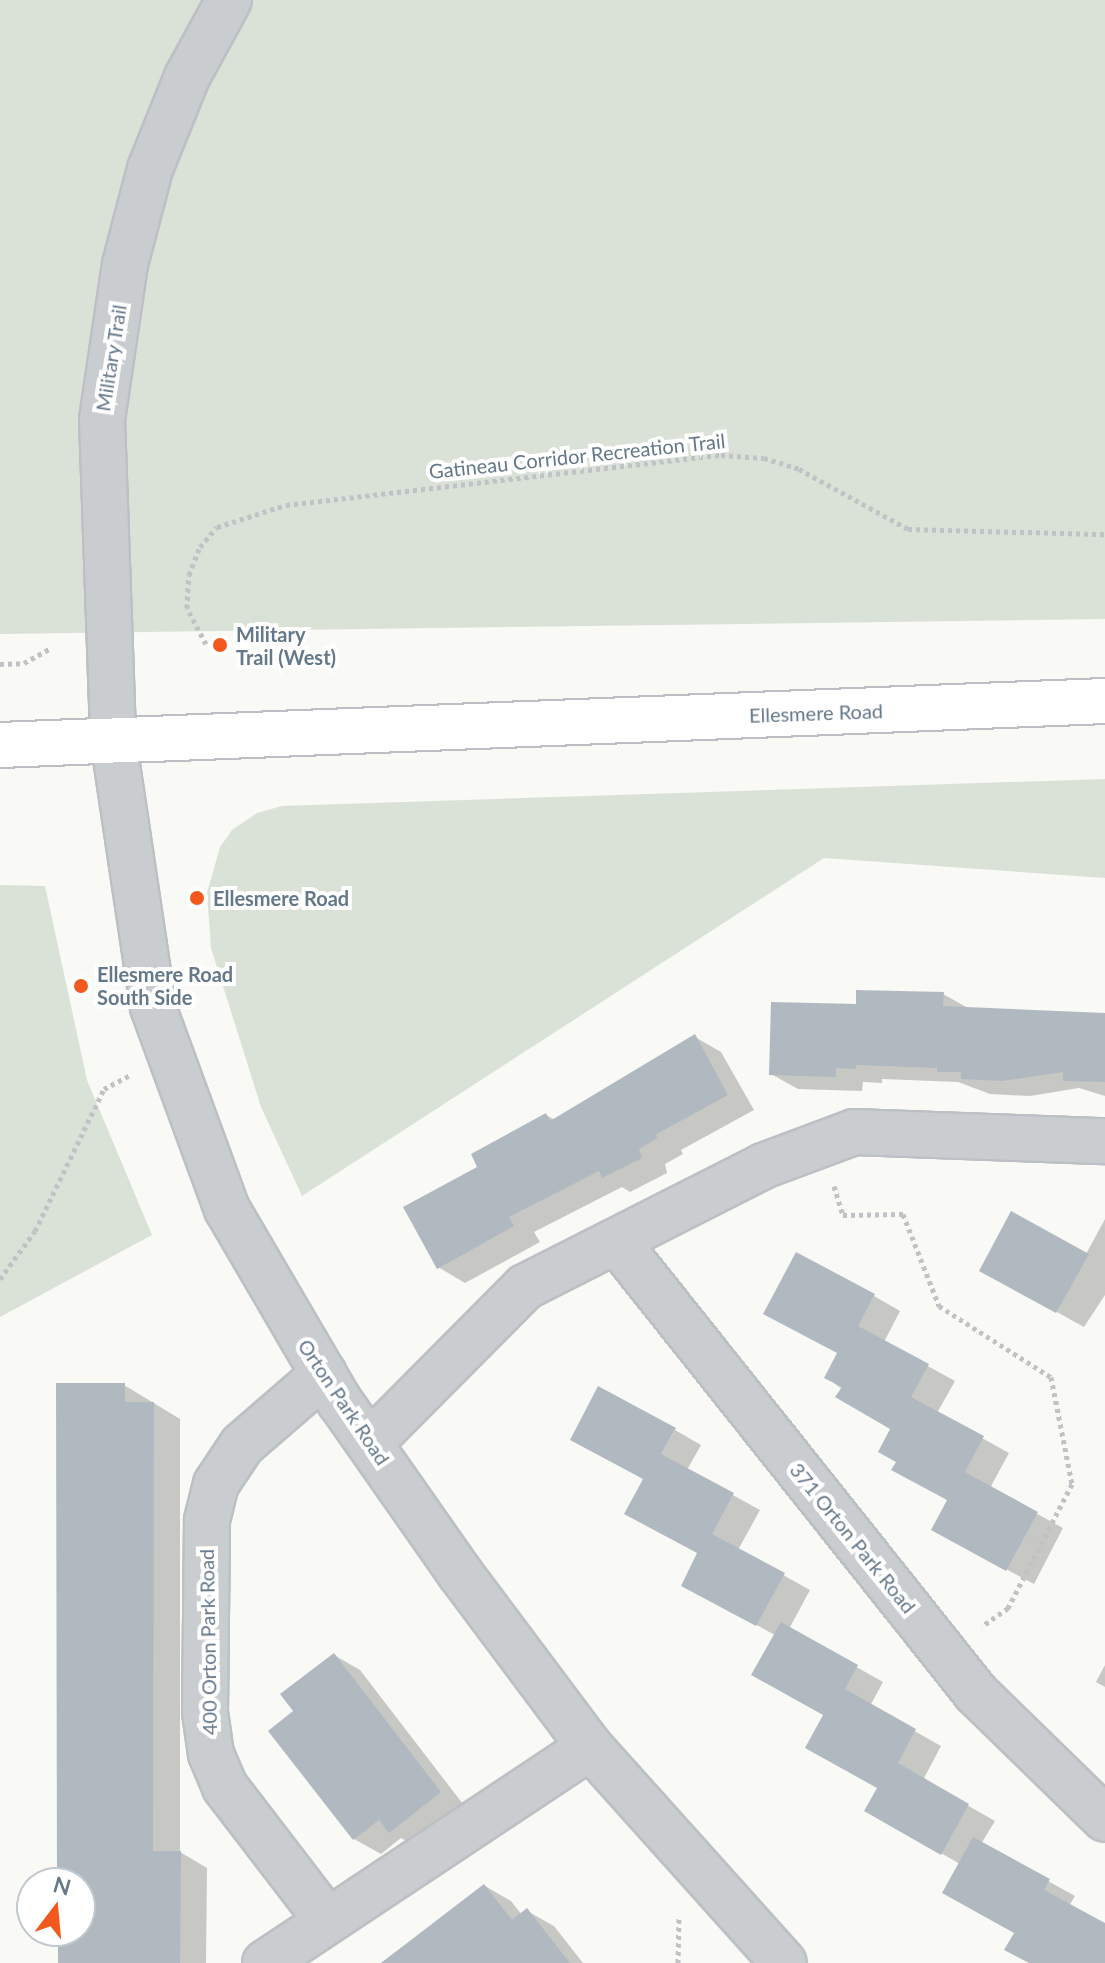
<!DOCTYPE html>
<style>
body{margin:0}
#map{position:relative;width:1105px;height:1963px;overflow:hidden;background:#f9f9f6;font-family:Lato,sans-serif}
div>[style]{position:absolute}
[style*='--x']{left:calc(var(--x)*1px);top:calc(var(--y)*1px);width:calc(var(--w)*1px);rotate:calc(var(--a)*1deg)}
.green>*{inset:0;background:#dae2d7}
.shadow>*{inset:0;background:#0003}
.building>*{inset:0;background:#b1b9c0}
.path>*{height:5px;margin-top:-2.5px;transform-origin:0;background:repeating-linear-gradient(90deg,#c0c3c5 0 4px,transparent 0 8px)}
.roads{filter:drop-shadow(2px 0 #bcc0c4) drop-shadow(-2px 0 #bcc0c4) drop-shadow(0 2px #bcc0c4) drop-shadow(0 -2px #bcc0c4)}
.minor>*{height:44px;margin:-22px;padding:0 22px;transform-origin:22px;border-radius:22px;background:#c9cdd0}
.major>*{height:44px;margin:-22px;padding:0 22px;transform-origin:22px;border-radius:22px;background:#fff}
.dots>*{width:22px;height:22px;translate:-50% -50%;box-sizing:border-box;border:4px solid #fff;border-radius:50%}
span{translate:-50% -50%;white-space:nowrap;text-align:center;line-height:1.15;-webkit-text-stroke:8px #fff;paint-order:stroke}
.street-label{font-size:20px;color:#65788a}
.poi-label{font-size:20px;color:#65788a;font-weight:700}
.left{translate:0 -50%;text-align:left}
.north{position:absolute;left:16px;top:1867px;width:80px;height:80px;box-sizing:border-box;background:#fff;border:2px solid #c1c9d0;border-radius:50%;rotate:16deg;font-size:22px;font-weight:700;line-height:32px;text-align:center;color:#65788a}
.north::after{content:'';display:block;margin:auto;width:28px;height:36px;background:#f3581d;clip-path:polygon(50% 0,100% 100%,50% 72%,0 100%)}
</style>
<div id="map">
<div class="green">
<i style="clip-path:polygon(0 0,1105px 0,1105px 619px,0 634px)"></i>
<i style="clip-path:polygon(1105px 779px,1105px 878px,824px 858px,302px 1196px,261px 1107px,211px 948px,207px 893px,220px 847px,232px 830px,257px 813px,282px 806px)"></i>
<i style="clip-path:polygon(0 885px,45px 886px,87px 1080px,152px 1235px,0 1317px)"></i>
</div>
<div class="shadow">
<i style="clip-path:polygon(943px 994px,970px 1009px,1105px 1014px,1105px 1096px,1079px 1088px,1030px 1096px,990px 1094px,958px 1082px,882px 1079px,882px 1083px,863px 1082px,862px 1091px,798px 1089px,771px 1074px,857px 1006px)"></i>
<i style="clip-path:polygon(695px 1037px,721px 1052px,754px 1110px,681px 1150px,683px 1154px,665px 1164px,667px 1173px,630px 1192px,622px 1187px,534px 1232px,540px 1242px,465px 1283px,438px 1267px,480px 1168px,546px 1115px,555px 1120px)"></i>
<i style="clip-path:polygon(1105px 1219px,1105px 1295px,1084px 1327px,1008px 1285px,1086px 1254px)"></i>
<i style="clip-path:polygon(874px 1296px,900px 1311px,884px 1342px,955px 1381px,937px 1413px,1009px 1453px,990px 1488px,1063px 1528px,1034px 1584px,960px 1545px,949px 1500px,899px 1462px,893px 1428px,826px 1377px)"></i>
<i style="clip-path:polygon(124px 1385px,180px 1419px,180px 1852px,207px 1868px,206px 1963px,60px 1963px,60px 1931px,80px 1931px,80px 1883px,59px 1883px)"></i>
<i style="clip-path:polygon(675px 1430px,701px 1445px,687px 1470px,760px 1510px,738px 1550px,810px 1590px,789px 1629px,883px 1682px,870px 1706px,941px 1746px,923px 1780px,995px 1821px,981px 1844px,1075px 1896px,1069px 1906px,1105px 1925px,1105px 1963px,1031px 1963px,1016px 1933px,960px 1864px,866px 1810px,880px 1787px,775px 1635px,710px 1600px,700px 1554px,626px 1513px)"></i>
<i style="clip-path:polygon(334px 1655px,360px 1670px,466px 1808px,417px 1847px,401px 1838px,381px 1854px,354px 1839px,296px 1711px)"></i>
<i style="clip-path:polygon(1105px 1665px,1105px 1687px,1096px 1682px)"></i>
<i style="clip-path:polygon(485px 1886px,511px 1901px,522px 1915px,527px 1911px,554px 1926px,583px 1963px,381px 1963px)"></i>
</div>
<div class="building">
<i style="clip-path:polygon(856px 990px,944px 992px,943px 1006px,1105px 1013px,1105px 1082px,1063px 1081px,1063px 1072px,1002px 1081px,961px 1079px,961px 1072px,937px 1072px,937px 1068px,856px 1065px,856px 1069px,836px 1068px,836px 1077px,769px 1075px,771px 1002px,856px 1004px)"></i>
<i style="clip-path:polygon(695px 1034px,728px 1095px,655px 1135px,658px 1138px,639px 1149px,642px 1158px,602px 1178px,599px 1171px,509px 1217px,514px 1226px,437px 1269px,403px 1207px,477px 1167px,471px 1154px,546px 1113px,550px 1121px)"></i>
<i style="clip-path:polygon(1011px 1211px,1089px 1254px,1056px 1313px,979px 1271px)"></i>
<i style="clip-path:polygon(796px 1252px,875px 1294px,858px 1326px,929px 1364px,911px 1397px,984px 1436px,965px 1472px,1038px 1512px,1006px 1571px,931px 1530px,947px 1500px,891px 1470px,896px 1462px,878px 1452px,890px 1429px,835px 1397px,842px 1387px,824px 1378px,837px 1353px,763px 1314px)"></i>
<i style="clip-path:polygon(56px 1383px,125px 1383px,125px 1402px,154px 1402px,153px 1851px,181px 1851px,180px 1963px,58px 1963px,58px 1931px,80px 1931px,80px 1883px,57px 1883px)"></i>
<i style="clip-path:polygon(598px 1386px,676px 1428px,661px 1454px,734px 1493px,712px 1534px,785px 1573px,756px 1626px,681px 1586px,697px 1553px,624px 1514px,643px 1479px,570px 1440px)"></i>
<i style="clip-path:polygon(781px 1622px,858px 1665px,845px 1689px,916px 1729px,898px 1763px,969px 1804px,941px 1855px,864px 1811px,877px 1788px,805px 1748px,823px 1715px,751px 1675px)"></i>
<i style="clip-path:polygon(334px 1653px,441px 1792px,389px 1833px,379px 1820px,353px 1840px,268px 1731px,293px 1711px,280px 1694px)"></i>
<i style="clip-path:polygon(973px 1837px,1050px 1879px,1044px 1890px,1105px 1923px,1105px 1963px,1029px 1963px,1004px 1950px,1014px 1933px,942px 1893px)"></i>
<i style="clip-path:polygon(484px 1884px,512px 1920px,527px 1908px,570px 1963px,381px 1963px)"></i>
</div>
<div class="path">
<i style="--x:206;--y:644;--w:41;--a:-117.8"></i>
<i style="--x:187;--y:608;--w:33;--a:-87"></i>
<i style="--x:189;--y:575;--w:30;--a:-69"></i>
<i style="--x:200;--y:547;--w:26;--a:-50"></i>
<i style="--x:217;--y:527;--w:72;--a:-17.7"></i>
<i style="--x:286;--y:505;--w:438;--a:-6.6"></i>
<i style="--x:721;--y:455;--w:43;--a:4"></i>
<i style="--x:764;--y:458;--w:37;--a:17"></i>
<i style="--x:799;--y:469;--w:124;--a:28.8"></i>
<i style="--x:908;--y:529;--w:197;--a:1.5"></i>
<i style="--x:0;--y:664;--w:24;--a:-2"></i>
<i style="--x:24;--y:663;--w:29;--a:-29"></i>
<i style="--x:834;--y:1186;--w:30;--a:73"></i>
<i style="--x:843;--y:1215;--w:60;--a:-1"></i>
<i style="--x:903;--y:1214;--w:99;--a:68.6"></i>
<i style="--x:939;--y:1306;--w:133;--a:32.4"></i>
<i style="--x:1051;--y:1377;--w:109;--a:78.9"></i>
<i style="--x:1072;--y:1484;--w:140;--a:117.3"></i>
<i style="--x:1008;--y:1608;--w:32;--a:145"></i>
<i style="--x:0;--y:1279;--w:59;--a:-53.9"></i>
<i style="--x:35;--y:1231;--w:158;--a:-64.1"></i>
<i style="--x:104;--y:1089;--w:30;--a:-28"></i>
<i style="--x:678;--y:1963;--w:47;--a:-88.8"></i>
</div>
<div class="roads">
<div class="minor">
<i style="--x:229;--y:0;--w:88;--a:118.6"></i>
<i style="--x:187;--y:77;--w:99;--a:111.9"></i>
<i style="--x:150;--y:169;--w:98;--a:104.7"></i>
<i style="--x:125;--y:264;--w:157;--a:98.4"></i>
<i style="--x:102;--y:419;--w:319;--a:88"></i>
<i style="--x:113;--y:738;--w:272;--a:81.5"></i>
<i style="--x:153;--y:1007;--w:215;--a:69.9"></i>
<i style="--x:227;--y:1209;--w:224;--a:59.7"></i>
<i style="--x:340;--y:1402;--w:208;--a:55"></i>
<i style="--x:459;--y:1572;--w:219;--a:53.2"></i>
<i style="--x:590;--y:1747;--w:290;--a:48.1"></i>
<i style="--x:617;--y:1242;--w:576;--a:51.48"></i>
<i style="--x:976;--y:1693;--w:180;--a:44.3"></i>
<i style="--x:324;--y:1374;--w:108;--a:139.1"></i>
<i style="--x:242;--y:1445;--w:47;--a:123.7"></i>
<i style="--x:216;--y:1484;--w:38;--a:104"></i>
<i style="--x:207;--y:1521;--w:191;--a:90.6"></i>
<i style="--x:205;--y:1712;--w:42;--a:81.9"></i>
<i style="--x:211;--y:1754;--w:36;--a:67"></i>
<i style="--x:225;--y:1787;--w:168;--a:52.5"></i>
<i style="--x:371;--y:1442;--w:218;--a:-45.2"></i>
<i style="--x:525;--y:1287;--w:267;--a:-26.9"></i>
<i style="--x:763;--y:1166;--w:97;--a:-20.5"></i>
<i style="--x:854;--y:1132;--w:251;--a:2.1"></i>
<i style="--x:265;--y:1963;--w:390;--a:-33.6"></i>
</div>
<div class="major">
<i style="--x:0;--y:745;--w:1106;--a:-2.28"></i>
</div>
</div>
<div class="dots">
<i style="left:220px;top:645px;background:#f3581d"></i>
<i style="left:197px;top:898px;background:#f3581d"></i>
<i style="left:81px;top:986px;background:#f3581d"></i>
</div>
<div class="street-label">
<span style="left:111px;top:358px;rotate:-81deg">Military Trail</span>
<span style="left:577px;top:456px;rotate:-6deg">Gatineau Corridor Recreation Trail</span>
<span style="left:816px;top:713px;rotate:-2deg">Ellesmere Road</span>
<span style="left:344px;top:1402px;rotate:56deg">Orton Park Road</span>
<span style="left:853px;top:1538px;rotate:51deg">371 Orton Park Road</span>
<span style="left:208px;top:1642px;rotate:-91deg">400 Orton Park Road</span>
</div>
<div class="poi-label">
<span class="left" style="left:236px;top:646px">Military<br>Trail (West)</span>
<span class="left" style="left:213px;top:898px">Ellesmere Road</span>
<span class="left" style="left:97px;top:986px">Ellesmere Road<br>South Side</span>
</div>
<div class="north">N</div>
</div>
